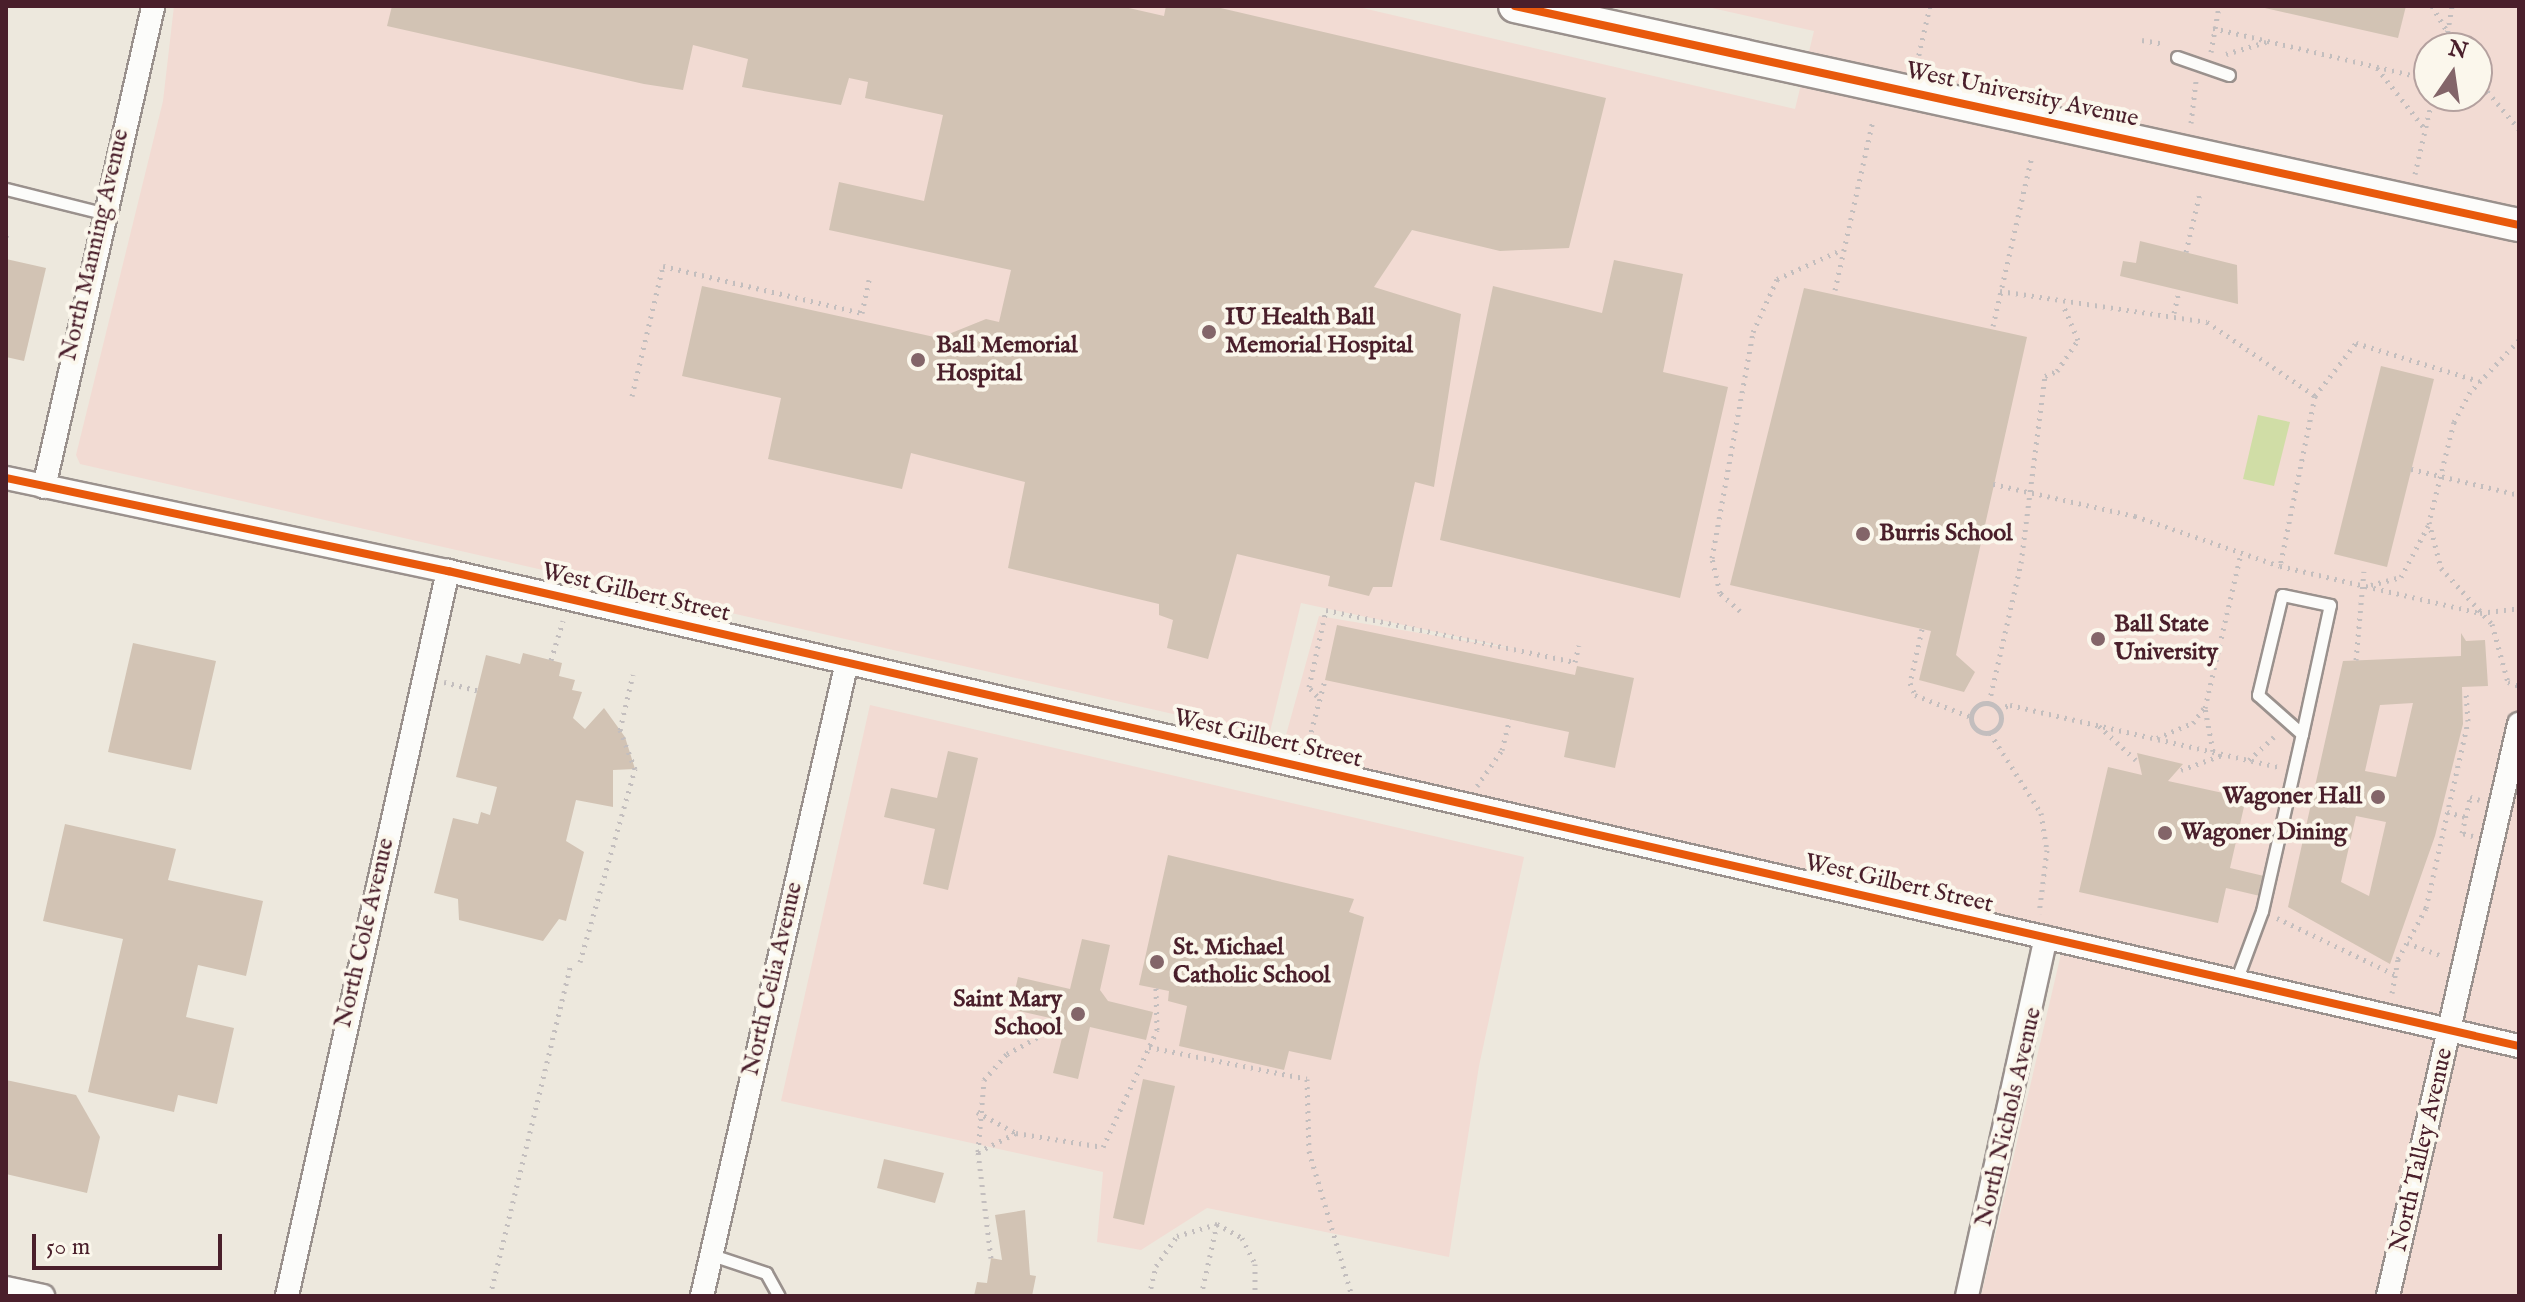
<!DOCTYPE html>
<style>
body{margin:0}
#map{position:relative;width:2525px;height:1302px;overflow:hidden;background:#ede8dd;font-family:"IM FELL English",serif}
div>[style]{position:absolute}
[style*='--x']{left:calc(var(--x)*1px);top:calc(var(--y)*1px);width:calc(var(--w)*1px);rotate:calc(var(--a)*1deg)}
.built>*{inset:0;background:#f2dbd3}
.green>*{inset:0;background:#d0dda6}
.building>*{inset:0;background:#d2c3b4}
.path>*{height:5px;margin-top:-2.5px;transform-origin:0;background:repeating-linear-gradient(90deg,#c3bebe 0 2px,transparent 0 8px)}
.path>.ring{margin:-2.5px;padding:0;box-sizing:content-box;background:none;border:5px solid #c3bebe;border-radius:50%}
.roads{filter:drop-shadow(2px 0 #9a918d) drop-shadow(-2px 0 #9a918d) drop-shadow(0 2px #9a918d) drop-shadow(0 -2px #9a918d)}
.lane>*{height:11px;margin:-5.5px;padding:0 5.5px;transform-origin:5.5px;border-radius:5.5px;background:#fcfcfa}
.street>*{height:22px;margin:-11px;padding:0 11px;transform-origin:11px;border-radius:11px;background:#fcfcfa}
.secondary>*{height:32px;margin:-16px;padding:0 16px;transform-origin:16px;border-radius:16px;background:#fcfcfa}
.cycleway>*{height:8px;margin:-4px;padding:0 4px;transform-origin:4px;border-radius:4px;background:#e8590c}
.dots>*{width:22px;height:22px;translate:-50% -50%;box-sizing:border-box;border:4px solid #fbf7ec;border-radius:50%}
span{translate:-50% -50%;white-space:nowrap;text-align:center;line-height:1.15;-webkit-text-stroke:8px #fbf7ec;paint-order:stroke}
.street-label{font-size:24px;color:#4a1f2b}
.poi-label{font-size:24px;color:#4a1f2b;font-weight:700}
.left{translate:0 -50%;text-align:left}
.right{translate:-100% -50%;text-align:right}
.frame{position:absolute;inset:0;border:8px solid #4a1f2b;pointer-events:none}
.north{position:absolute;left:2413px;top:32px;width:80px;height:80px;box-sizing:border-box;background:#fbf7ec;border:2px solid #b4a19f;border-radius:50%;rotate:13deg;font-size:22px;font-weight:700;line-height:32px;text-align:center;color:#4a1f2b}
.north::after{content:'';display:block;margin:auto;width:28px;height:36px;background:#836569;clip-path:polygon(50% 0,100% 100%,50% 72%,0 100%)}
.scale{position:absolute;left:32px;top:1234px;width:190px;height:36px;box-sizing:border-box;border:4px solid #4a1f2b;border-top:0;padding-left:10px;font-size:24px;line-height:28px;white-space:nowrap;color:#4a1f2b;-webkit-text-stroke:6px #fbf7ec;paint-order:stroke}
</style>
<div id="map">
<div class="built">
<i style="clip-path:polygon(evenodd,174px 6px,1354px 6px,1795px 109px,1814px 31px,1703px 6px,2519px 6px,2519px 1296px,1981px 1296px,2061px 954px,2060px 932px,1281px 753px,1319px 616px,1520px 650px,1301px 603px,1269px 736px,80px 464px,76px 455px,163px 101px,174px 6px,2429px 48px,2477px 48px,2477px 96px,2429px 96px,2429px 48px)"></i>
<i style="clip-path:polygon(870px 705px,1524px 857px,1479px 1066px,1449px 1257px,1207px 1208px,1141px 1250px,1097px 1242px,1103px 1172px,781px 1101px)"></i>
</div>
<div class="green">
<i style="clip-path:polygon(2258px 415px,2290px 422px,2274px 486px,2243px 479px)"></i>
</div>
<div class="building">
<i style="clip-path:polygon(392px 6px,1120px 6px,1164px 16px,1166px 6px,1212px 6px,1606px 98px,1569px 248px,1500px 251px,1412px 230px,1374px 287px,1461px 314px,1434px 487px,1415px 482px,1392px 587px,1373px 587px,1369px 596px,1328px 586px,1330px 576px,1237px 554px,1208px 659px,1167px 648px,1173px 620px,1159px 615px,1159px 604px,1008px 568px,1025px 482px,911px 453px,902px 489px,768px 459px,781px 398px,682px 376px,702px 286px,939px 338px,986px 319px,999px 322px,1011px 270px,829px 230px,839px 182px,924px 201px,943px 115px,865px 98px,868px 82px,849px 78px,841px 105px,742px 87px,748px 59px,693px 45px,683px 90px,644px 84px,387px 26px)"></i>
<i style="clip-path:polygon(2256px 6px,2406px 6px,2398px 38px)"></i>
<i style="clip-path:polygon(2140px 241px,2237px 265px,2238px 304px,2120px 276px,2123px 261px,2136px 263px)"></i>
<i style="clip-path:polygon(6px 259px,46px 268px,24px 361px,6px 357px)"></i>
<i style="clip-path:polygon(1614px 260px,1683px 274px,1663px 372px,1728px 387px,1680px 598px,1440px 540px,1493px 286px,1602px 313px)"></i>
<i style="clip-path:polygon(1804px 288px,2027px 337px,1956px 655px,1975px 672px,1964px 692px,1919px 680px,1931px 631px,1730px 585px)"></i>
<i style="clip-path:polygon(2381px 366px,2434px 379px,2387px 567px,2334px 554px)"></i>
<i style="clip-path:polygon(1337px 625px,1575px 675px,1577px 666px,1634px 678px,1615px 768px,1564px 757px,1569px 732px,1325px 680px)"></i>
<i style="clip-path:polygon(evenodd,2461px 633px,2466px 641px,2485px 640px,2488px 686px,2462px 687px,2463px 724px,2435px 836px,2390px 964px,2288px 907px,2343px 661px,2461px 656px,2461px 633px,2413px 703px,2396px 777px,2365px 771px,2380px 705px,2413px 703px,2461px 633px,2356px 816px,2386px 822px,2369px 896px,2341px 882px,2356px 816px)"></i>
<i style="clip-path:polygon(133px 643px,216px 661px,191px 770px,108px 752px)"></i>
<i style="clip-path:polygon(523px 653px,562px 663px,559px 676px,575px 680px,572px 690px,582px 692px,573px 718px,585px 729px,604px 708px,625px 737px,635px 769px,613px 770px,613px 807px,576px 800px,566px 841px,584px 852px,566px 921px,559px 919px,543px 941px,459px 920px,458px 899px,434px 893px,453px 818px,478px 824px,481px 812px,490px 815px,497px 787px,456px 777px,486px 655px,520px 664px)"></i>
<i style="clip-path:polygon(948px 751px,978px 758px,948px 890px,923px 884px,935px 829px,884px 817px,891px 788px,937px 798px)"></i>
<i style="clip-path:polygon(2137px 753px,2183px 764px,2168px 781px,2246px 798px,2230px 868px,2264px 876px,2260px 896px,2226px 888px,2218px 923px,2079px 892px,2108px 767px,2142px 775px)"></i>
<i style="clip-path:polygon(65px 824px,176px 849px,168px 880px,263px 901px,246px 976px,198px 965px,186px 1017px,234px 1028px,217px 1104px,178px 1095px,174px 1112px,88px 1092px,123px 939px,43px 921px)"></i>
<i style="clip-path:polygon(1168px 855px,1354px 899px,1349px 912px,1364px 917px,1331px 1060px,1289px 1051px,1284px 1070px,1179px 1046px,1187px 1006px,1168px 1001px,1169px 991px,1139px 985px)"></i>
<i style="clip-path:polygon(1082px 939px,1110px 945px,1100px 990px,1108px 1001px,1153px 1012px,1146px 1040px,1090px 1027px,1078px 1079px,1053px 1073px,1062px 1038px,1050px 1018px,1011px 1009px,1018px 977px,1070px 989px)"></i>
<i style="clip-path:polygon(1143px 1079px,1175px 1086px,1144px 1225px,1113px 1218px)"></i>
<i style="clip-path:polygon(6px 1080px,76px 1095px,100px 1137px,87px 1193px,6px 1174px)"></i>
<i style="clip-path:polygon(884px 1159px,944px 1173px,935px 1203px,877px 1188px)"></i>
<i style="clip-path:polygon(1025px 1210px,1030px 1275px,1036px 1276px,1032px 1296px,974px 1296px,977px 1282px,987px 1283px,991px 1258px,1002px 1260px,995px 1215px)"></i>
</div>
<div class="path">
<i style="--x:2432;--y:6;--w:29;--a:59"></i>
<i style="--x:2213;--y:28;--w:222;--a:13.3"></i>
<i style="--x:2142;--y:40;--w:23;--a:10"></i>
<i style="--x:2445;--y:48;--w:43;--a:-80.5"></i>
<i style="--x:2211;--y:52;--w:47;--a:-80.1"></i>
<i style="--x:2226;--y:54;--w:42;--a:-16.7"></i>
<i style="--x:1917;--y:63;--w:58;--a:-77.2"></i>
<i style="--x:2377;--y:68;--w:78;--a:51.8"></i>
<i style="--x:2477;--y:79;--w:65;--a:50"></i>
<i style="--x:2191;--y:123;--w:42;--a:-83.2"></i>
<i style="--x:2415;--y:174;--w:80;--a:-77"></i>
<i style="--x:6;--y:237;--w:6;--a:-72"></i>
<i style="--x:2186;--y:252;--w:61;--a:-76.7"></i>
<i style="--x:1835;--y:290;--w:174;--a:-77.4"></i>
<i style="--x:2000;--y:291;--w:209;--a:8.5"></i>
<i style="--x:2207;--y:322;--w:131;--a:34.4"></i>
<i style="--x:2315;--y:396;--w:174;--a:101.6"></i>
<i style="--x:2174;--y:313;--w:23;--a:-77"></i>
<i style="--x:1993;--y:326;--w:174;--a:-77.1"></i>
<i style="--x:2519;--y:340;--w:71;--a:133.3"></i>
<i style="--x:2470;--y:392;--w:34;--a:118"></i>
<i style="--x:2454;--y:422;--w:103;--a:104"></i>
<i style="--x:2429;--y:522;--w:48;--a:75.4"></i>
<i style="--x:2441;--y:568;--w:76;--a:47.7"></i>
<i style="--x:2492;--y:624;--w:60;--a:74.6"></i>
<i style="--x:2508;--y:682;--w:12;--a:20"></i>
<i style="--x:632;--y:396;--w:134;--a:-76.6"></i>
<i style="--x:663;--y:266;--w:204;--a:13.3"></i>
<i style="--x:862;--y:313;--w:34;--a:-78"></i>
<i style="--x:2315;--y:396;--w:67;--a:-52.3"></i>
<i style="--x:2356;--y:343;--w:129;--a:17.2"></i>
<i style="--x:2411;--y:469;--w:111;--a:13.5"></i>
<i style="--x:1993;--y:484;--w:146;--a:12.7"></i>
<i style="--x:2135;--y:516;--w:153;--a:19"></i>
<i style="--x:2280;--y:566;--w:205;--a:13.2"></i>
<i style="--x:2480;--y:613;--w:39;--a:-7"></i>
<i style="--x:6;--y:569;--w:1;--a:0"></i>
<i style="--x:2371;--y:585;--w:31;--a:-15"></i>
<i style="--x:2401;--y:577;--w:58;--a:-62.1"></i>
<i style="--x:1740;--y:611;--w:27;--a:-138"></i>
<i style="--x:1720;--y:593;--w:36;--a:-103"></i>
<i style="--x:1712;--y:558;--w:230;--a:-79.7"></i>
<i style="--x:1753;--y:332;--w:58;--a:-65.6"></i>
<i style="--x:1777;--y:279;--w:72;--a:-24.4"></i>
<i style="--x:1922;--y:629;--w:55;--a:102.5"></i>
<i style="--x:1910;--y:683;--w:13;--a:67"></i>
<i style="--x:1915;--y:695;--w:60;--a:21.4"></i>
<i style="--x:551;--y:660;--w:41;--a:-72.9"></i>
<i style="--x:2356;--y:660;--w:89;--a:-84.9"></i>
<i style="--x:444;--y:682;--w:34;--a:14"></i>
<i style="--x:1317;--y:696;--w:12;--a:-132"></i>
<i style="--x:1309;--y:687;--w:79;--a:-77.6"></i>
<i style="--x:1326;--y:610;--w:254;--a:11.8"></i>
<i style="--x:1575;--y:662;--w:17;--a:-77"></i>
<i style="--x:1989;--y:703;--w:144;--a:-77.1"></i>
<i style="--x:2021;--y:563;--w:189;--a:-82.7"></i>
<i style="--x:2045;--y:376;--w:13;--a:-23"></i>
<i style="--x:2057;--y:371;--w:37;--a:-56"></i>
<i style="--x:2078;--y:340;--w:38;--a:-113"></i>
<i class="ring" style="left:1971px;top:703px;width:25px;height:25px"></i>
<i style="--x:1998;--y:709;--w:13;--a:-18"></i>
<i style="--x:2010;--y:705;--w:275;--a:13"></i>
<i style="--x:2099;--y:726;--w:50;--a:42.6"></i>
<i style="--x:1990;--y:733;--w:95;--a:57.5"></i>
<i style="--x:2041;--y:813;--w:37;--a:81"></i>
<i style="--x:2047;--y:850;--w:64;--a:97.1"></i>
<i style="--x:2157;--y:738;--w:39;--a:-23"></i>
<i style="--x:2193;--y:723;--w:19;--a:-54"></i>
<i style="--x:1307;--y:747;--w:69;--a:-75"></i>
<i style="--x:2213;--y:751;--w:44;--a:-100.5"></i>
<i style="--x:2205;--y:708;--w:159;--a:-76.9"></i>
<i style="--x:2249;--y:760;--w:38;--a:-43"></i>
<i style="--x:2181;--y:770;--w:47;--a:-20"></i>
<i style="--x:1477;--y:786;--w:44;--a:-55.2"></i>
<i style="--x:1502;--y:750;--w:32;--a:-76"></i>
<i style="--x:2447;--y:812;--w:20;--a:15"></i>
<i style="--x:2473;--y:836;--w:11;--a:-165"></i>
<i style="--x:2462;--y:833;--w:37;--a:-77"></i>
<i style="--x:2470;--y:797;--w:10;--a:17"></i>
<i style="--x:2277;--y:918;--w:130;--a:25.6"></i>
<i style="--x:2407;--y:943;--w:38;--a:20"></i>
<i style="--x:580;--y:962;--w:201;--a:-74.1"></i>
<i style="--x:635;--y:769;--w:42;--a:-111"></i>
<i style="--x:620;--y:730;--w:57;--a:-76.9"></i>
<i style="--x:2392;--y:993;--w:35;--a:-80"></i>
<i style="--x:2398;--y:959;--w:58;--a:-61.2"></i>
<i style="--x:2426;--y:908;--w:192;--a:-77.3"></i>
<i style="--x:2468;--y:721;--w:27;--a:-94"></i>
<i style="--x:1149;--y:1047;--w:161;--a:11.4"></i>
<i style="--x:1307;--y:1079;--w:72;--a:88.4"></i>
<i style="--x:1309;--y:1151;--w:151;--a:73.5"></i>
<i style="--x:977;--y:1112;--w:44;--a:28.3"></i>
<i style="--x:1016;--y:1133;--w:88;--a:9.1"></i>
<i style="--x:1103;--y:1147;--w:129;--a:-65.2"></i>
<i style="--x:1157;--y:1030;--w:42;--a:-91.4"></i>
<i style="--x:978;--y:1152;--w:42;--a:-26.6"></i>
<i style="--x:991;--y:1258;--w:107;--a:-97"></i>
<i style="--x:978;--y:1152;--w:72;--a:-85.2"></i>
<i style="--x:984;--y:1080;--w:35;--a:-49"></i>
<i style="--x:1007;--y:1054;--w:56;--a:-28.9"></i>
<i style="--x:490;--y:1296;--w:342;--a:-76.3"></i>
<i style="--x:1149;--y:1296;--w:31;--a:-77"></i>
<i style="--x:1156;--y:1266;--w:37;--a:-55"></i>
<i style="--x:1177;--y:1236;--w:42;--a:-16.7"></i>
<i style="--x:1217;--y:1224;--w:29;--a:29"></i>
<i style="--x:1242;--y:1238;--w:29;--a:63"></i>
<i style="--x:1255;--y:1264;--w:32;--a:90"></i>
<i style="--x:1201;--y:1296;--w:74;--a:-77.5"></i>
</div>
<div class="roads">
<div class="lane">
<i style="--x:2177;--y:57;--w:55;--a:19.1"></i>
<i style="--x:6;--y:189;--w:99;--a:14"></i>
<i style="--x:2236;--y:981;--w:75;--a:-69.6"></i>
<i style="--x:2262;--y:911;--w:181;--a:-77.3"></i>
<i style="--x:2302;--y:734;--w:132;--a:-77.8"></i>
<i style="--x:2330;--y:605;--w:49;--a:-168.2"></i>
<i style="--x:2282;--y:595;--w:103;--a:103.5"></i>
<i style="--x:2258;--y:695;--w:59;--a:41.6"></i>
<i style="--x:712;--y:1255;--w:57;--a:18.4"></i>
<i style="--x:766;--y:1273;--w:26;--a:61"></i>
</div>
<div class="street">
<i style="--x:6;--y:478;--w:452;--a:11.9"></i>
<i style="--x:448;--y:571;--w:2125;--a:12.92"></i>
<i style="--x:44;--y:487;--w:493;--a:-77.2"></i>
<i style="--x:6;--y:1288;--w:38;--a:12"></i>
<i style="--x:287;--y:1296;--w:743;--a:-77.48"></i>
<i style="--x:702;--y:1296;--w:650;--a:-77.12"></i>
<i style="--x:1967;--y:1296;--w:367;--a:-77.6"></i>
<i style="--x:2388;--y:1296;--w:587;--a:-77.1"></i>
</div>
<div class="secondary">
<i style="--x:1515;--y:6;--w:1028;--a:12.31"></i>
</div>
</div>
<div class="cycleway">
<i style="--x:1515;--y:6;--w:1028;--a:12.31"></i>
<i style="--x:6;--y:478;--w:452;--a:11.9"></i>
<i style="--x:448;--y:571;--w:2125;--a:12.92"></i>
</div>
<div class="dots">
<i style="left:1209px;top:332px;background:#836569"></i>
<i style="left:918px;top:360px;background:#836569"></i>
<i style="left:1863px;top:534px;background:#836569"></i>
<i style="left:2098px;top:639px;background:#836569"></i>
<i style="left:2378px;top:797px;background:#836569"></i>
<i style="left:2165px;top:833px;background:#836569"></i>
<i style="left:1157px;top:962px;background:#836569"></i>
<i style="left:1078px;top:1014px;background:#836569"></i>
</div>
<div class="street-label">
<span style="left:2022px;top:95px;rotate:12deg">West University Avenue</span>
<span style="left:95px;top:245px;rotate:-77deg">North Manning Avenue</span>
<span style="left:636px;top:593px;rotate:13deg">West Gilbert Street</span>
<span style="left:1268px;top:739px;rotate:13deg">West Gilbert Street</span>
<span style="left:1899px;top:884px;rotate:13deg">West Gilbert Street</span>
<span style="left:365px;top:933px;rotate:-77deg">North Cole Avenue</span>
<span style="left:773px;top:979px;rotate:-77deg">North Celia Avenue</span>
<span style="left:2009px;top:1117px;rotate:-77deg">North Nichols Avenue</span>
<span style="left:2422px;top:1150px;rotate:-77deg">North Talley Avenue</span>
</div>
<div class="poi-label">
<span class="left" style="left:1225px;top:332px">IU Health Ball<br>Memorial Hospital</span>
<span class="left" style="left:936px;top:360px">Ball Memorial<br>Hospital</span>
<span class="left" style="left:1879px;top:534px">Burris School</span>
<span class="left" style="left:2114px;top:639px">Ball State<br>University</span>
<span class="right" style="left:2362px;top:797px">Wagoner Hall</span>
<span class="left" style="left:2181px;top:833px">Wagoner Dining</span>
<span class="left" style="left:1173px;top:962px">St. Michael<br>Catholic School</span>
<span class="right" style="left:1062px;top:1014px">Saint Mary<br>School</span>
</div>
<div class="frame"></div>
<div class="north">N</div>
<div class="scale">50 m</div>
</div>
